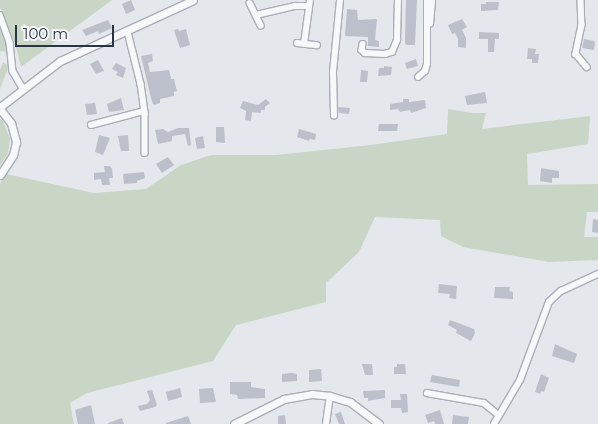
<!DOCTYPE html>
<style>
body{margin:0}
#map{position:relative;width:598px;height:424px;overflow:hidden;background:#e4e7ec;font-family:Montserrat,sans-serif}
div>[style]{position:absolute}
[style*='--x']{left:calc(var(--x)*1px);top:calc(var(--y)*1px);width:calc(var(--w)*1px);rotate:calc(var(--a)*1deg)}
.green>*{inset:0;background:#c9d6c5}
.building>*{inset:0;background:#bbc0ca}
.roads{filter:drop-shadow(1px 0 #a9aeb7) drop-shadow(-1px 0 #a9aeb7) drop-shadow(0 1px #a9aeb7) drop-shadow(0 -1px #a9aeb7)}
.minor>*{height:5.5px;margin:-2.75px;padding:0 2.75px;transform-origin:2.75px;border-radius:2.75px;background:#f7f8fa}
.tertiary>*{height:7px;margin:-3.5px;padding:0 3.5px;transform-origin:3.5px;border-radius:3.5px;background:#f7f8fa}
span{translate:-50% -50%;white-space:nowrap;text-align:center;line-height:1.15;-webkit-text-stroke:4.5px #f4f6f9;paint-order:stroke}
.scale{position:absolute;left:15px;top:25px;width:99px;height:22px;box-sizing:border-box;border:2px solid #2b3445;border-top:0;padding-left:6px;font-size:15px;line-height:18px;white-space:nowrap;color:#2b3445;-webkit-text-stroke:4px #f4f6f9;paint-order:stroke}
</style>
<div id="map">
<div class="green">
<i style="clip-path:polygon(0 0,112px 0,21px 67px,15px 43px,0 7px)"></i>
<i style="clip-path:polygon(0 23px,3px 33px,8px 52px,0 51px)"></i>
<i style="clip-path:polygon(3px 62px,9px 66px,0 89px,0 70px)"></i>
<i style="clip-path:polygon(448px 109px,472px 113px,486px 113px,482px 129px,590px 116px,588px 144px,527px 154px,528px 185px,598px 184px,598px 212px,587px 212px,584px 237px,598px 237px,598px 260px,549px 262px,463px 247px,441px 236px,440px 220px,375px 217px,359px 252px,326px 283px,326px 302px,236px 325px,213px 361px,87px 393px,70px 403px,74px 424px,0 424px,0 184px,6px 174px,94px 193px,146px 189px,181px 165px,211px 155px,276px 155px,371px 145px,447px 134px)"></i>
<i style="clip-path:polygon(0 119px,3px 121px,10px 139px,8px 153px,0 166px)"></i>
</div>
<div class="building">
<i style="clip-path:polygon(131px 0,135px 10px,126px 14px,122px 4px)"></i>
<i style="clip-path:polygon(406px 0,417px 0,415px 45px,406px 45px,405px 42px)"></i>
<i style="clip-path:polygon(486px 2px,499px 2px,498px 10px,481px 11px,481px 4px,486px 4px)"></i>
<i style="clip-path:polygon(347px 9px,357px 10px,358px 20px,377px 19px,375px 40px,379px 41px,379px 47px,368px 46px,368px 37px,345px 36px)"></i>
<i style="clip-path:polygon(462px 19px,467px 27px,462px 30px,466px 38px,466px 48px,458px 47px,458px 39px,455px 33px,452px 34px,448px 25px)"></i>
<i style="clip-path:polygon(108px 20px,112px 28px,99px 34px,98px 31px,86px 36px,82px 30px)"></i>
<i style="clip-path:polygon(178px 29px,179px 31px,186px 29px,190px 45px,180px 48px,174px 30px)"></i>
<i style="clip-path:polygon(479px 32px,499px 33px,499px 39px,495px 39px,494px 52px,488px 52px,488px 39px,479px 39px)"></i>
<i style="clip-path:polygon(584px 39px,595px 41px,594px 50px,582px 48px)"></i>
<i style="clip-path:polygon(528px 48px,536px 49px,535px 54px,539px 54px,538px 63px,532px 63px,532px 59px,527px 59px)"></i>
<i style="clip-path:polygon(152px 54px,153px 61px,148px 63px,150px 72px,169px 70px,171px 79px,174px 79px,177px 91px,174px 92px,174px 96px,160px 99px,160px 103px,154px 105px,152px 102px,141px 56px)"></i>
<i style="clip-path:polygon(416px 59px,418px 66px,407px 69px,405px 63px)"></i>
<i style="clip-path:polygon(98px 60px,104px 71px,96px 74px,90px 64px)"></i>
<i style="clip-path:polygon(116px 63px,126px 68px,123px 78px,116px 75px,118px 72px,112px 69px)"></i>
<i style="clip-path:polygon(384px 66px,392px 67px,391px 75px,378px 76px,379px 68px,384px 68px)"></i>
<i style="clip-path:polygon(361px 70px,368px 71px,367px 82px,360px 82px)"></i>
<i style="clip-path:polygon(485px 92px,487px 103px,467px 105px,465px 96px)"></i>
<i style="clip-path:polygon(121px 98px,124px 110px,109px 112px,107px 104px)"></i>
<i style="clip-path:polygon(266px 99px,270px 103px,265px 107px,265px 110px,261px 110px,261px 113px,252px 112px,251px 121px,245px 120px,246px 111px,240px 108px,243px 101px,258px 105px)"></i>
<i style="clip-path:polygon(403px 99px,409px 99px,409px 102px,425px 100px,426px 108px,411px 113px,410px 110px,400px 112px,398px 109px,390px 110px,390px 104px,403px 102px)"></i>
<i style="clip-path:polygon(95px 103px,97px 114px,87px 115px,85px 104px)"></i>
<i style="clip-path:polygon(338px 107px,350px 108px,349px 114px,339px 113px)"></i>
<i style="clip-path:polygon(379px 124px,398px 124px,397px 131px,378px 131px)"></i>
<i style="clip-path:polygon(216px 127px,224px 127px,225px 143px,216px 142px)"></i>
<i style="clip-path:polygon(178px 128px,189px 128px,191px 145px,188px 146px,185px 134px,172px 136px,172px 141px,158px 144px,155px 130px,163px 129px,168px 132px)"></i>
<i style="clip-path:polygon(299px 129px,316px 134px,315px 140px,310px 139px,309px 141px,297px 137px)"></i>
<i style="clip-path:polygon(99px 135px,110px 138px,103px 155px,95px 152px)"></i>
<i style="clip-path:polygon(128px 135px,129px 151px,121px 151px,118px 136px)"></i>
<i style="clip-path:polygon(203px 136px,205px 148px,197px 149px,195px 138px)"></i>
<i style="clip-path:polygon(168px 157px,174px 165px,162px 173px,156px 164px)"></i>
<i style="clip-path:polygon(104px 166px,110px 166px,112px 169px,113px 178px,109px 178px,110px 185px,102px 185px,101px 179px,94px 180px,94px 173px,105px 172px)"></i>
<i style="clip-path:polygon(541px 168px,559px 171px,559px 178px,552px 178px,552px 183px,540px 181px)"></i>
<i style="clip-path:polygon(144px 172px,145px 178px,137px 181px,137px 183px,124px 184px,123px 174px)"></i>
<i style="clip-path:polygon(593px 219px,598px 220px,598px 233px,592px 232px)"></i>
<i style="clip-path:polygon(439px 284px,457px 286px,456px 299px,449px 298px,450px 294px,438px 293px)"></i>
<i style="clip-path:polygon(495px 287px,510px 287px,509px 291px,513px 292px,513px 299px,494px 298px)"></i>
<i style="clip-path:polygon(450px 320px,474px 329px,475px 333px,471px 341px,456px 333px,457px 330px,448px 325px)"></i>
<i style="clip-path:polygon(555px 344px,577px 354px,574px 363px,552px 356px)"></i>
<i style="clip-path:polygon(362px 364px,372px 364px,373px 375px,365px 375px)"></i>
<i style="clip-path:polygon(397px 364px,405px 364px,406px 374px,394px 374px,394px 367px,397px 367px)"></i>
<i style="clip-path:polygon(321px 369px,322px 381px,309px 382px,309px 370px)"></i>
<i style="clip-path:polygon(292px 373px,297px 374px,297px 381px,282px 382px,282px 374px)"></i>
<i style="clip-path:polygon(541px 374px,549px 378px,544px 392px,541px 391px,540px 394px,535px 392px)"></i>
<i style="clip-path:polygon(432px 375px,460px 380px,459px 387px,430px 382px)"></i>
<i style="clip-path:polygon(230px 382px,251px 382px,251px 387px,265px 389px,265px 398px,238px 399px,237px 395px,230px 394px)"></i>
<i style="clip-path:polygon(180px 388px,182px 397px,168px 401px,166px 392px)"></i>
<i style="clip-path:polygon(213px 388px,216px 402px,200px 403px,199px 389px)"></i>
<i style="clip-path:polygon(152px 390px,157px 405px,155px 407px,140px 411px,138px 406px,147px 404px,150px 400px,147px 391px)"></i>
<i style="clip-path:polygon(385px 390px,385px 398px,368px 401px,368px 398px,364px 398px,363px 391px)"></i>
<i style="clip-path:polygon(400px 394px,407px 394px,408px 412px,402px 413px,401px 408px,391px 408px,391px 400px,401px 400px)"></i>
<i style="clip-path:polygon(91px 405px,95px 424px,78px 424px,75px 410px)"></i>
<i style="clip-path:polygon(440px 410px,444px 424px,435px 424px,434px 421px,428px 423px,425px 415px)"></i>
<i style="clip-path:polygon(341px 412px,345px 424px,339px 424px,335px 414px)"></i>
<i style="clip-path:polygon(285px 415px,286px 424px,278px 424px,278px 416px)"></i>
<i style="clip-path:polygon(453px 415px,469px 417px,468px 424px,452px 424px)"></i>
<i style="clip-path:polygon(188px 416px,191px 424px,166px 424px,166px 423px)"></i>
<i style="clip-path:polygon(122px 418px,124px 424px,108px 424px,108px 423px)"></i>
</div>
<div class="roads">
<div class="minor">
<i style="--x:581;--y:0;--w:25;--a:88"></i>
<i style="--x:582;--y:25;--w:30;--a:102"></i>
<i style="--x:576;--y:54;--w:17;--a:50"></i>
<i style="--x:250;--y:3;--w:25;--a:64"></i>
<i style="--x:0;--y:15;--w:30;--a:70"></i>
<i style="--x:10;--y:43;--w:28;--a:84"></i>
<i style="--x:13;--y:71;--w:20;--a:60"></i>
<i style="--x:256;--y:15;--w:40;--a:-13"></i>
<i style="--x:295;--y:6;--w:13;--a:0"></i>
<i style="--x:430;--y:24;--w:24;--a:-85"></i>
<i style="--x:128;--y:32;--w:54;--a:76"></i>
<i style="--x:141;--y:84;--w:30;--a:82"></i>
<i style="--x:145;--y:114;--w:39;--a:90"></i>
<i style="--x:297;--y:43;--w:20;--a:6"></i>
<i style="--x:304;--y:44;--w:44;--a:-82.2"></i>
<i style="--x:363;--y:44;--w:6;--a:99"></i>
<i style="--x:362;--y:50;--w:4;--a:45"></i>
<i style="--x:365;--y:53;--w:20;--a:3"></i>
<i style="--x:385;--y:54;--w:7;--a:-16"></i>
<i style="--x:392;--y:52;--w:13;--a:-67"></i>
<i style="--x:397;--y:40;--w:40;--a:-88.6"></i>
<i style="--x:418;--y:77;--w:9;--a:-41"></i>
<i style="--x:425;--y:71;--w:7;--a:-74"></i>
<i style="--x:427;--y:64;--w:64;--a:-90"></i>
<i style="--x:334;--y:116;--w:44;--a:-91.3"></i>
<i style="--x:333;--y:72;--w:72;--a:-84.4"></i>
<i style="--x:91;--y:125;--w:55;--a:-14.8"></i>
<i style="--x:427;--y:393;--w:58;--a:10"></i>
<i style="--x:484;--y:403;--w:19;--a:39"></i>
<i style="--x:326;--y:424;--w:28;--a:-82"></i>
<i style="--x:494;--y:424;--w:51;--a:-59.4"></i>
<i style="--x:520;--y:380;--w:83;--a:-69.6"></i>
<i style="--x:549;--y:302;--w:16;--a:-43"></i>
<i style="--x:561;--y:291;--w:41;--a:-24.7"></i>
</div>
<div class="tertiary">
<i style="--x:0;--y:107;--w:76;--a:-37.5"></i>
<i style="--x:60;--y:61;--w:146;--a:-24.6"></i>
<i style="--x:0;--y:109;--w:18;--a:52"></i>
<i style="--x:11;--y:123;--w:20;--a:75"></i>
<i style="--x:16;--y:142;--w:13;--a:103"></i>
<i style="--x:13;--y:155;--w:24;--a:123"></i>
<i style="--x:234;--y:424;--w:56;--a:-26.6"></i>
<i style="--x:284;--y:399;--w:28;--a:-10"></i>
<i style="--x:312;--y:394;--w:18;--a:6"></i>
<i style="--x:330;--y:396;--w:21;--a:17"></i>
<i style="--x:350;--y:402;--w:36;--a:37"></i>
</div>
</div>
<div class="scale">100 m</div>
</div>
